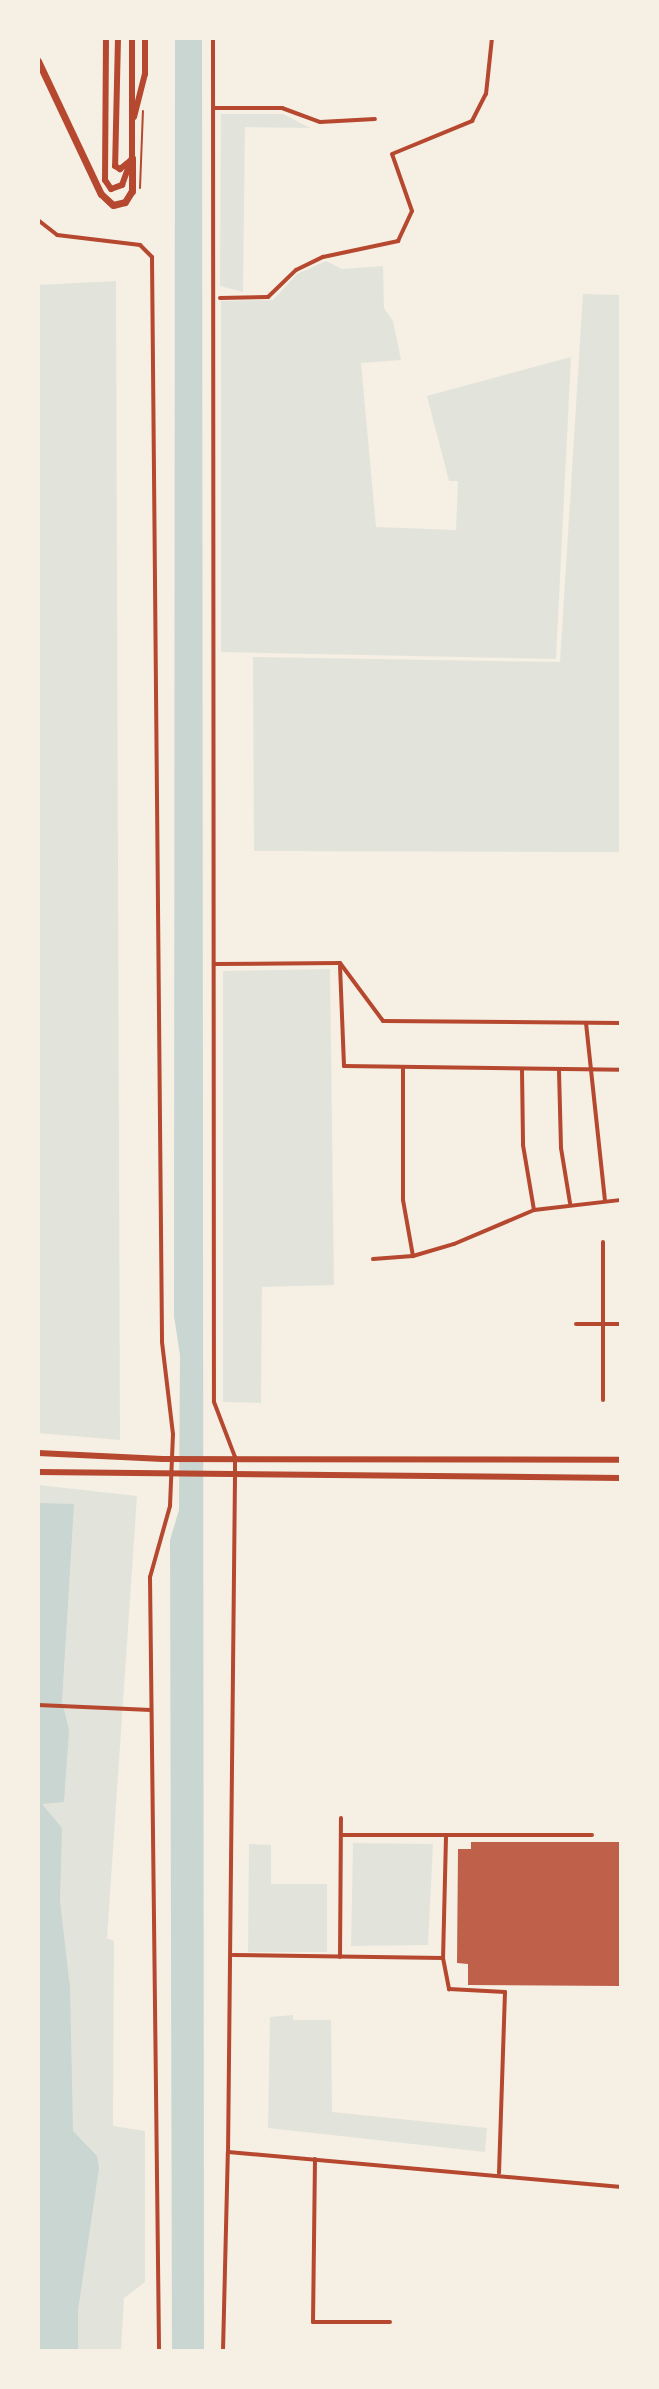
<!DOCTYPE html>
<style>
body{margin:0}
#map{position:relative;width:659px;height:2389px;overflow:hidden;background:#f6efe4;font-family:Raleway,sans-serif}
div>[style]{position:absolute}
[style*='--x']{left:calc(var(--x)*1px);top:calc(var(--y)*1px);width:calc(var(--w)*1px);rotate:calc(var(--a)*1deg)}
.green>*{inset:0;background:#e2e4dc}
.water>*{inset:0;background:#c9d6d2}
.building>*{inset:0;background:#bf614a}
.path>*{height:2px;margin:-1px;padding:0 1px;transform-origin:1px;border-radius:1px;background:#b5482f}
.minor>*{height:4px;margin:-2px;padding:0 2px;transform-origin:2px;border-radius:2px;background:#b5482f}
.primary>*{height:6px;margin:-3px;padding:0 3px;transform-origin:3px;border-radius:3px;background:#b5482f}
.motorway>*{height:7px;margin:-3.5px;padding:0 3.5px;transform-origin:3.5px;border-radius:3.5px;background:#b5482f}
span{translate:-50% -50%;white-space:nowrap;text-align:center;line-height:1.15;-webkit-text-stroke:6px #f6efe4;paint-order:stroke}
.frame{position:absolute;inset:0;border:40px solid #f6efe4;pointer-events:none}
</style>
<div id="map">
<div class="green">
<i style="clip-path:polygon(221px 114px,283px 114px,310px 128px,245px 127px,243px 292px,220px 286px)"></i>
<i style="clip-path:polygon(326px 261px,342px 269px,383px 266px,384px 308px,393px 321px,401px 360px,361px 363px,376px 527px,456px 530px,458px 481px,449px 481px,427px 396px,571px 357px,556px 659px,221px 652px,221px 301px,273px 300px,297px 274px)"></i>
<i style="clip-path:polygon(116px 281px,120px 1440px,38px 1433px,38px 285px)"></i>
<i style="clip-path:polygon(583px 294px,621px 295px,621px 852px,254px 851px,253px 657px,560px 662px)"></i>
<i style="clip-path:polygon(330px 969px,334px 1285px,262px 1287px,261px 1403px,223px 1402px,223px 971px)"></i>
<i style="clip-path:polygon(38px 1485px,137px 1496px,107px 1938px,114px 1941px,113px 2126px,145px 2131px,145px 2282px,124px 2298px,121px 2351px,38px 2351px)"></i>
<i style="clip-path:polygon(353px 1843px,433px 1844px,428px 1945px,351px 1946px)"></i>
<i style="clip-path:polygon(249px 1844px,271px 1845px,271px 1884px,327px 1884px,327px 1952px,248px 1952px)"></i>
<i style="clip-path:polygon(293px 2015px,293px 2020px,331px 2020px,332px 2112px,487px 2128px,485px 2152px,268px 2128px,270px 2017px)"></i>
</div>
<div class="water">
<i style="clip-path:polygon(175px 38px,202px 38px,204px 2351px,172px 2351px,170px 1540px,179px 1510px,180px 1355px,174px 1316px)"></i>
<i style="clip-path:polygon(38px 1503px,74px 1504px,62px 1701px,69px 1730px,64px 1802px,42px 1804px,62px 1828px,60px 1901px,70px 1988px,73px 2131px,97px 2156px,99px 2168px,78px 2310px,78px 2351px,38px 2351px)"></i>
</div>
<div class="building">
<i style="clip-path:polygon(471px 1842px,621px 1842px,621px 1986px,468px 1985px,468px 1964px,457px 1963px,458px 1849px,471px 1849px)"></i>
</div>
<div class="path">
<i style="--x:140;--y:188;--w:77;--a:-87.8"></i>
</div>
<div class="minor">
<i style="--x:213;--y:38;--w:1364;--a:89.96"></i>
<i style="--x:214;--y:1402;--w:59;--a:69.1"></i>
<i style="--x:235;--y:1457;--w:19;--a:90"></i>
<i style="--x:235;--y:1476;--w:676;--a:90.59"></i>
<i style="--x:214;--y:108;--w:68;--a:0"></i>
<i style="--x:282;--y:108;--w:40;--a:20.2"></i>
<i style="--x:320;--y:122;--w:55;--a:-3.1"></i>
<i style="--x:38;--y:220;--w:24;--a:38"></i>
<i style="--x:57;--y:235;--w:84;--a:6.9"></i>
<i style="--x:140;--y:245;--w:17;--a:45"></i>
<i style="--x:152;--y:257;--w:1085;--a:89.47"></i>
<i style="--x:162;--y:1342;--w:93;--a:83.2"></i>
<i style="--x:173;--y:1434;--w:72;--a:92.4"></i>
<i style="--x:170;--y:1506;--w:74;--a:105.7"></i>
<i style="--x:150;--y:1577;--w:774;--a:89.33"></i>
<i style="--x:220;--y:298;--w:48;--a:-1.2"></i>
<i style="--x:268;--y:297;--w:39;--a:-44"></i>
<i style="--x:296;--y:270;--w:30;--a:-26"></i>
<i style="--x:323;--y:257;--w:77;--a:-12"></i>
<i style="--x:398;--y:241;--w:33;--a:-65"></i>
<i style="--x:412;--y:211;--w:60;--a:-109.3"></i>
<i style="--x:392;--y:154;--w:87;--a:-22.4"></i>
<i style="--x:472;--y:121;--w:30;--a:-63"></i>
<i style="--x:486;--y:94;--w:56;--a:-83.9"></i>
<i style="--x:215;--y:964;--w:125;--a:-0.5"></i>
<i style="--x:340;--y:963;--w:72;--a:53.4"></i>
<i style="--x:383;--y:1021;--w:238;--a:0.5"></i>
<i style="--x:340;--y:966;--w:100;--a:87.7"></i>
<i style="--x:344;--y:1066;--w:277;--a:0.8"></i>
<i style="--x:586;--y:1023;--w:178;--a:83.9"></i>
<i style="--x:403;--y:1069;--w:131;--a:90"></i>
<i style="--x:403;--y:1200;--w:57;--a:79.9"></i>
<i style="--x:522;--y:1070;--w:75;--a:89.2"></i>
<i style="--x:523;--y:1145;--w:66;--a:80.4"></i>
<i style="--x:559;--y:1071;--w:77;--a:88.5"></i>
<i style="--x:561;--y:1148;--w:56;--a:80.7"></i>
<i style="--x:603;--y:1242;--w:158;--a:90"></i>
<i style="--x:373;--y:1259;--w:40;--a:-4.3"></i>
<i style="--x:413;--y:1256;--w:43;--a:-16.3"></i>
<i style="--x:454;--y:1244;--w:87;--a:-23"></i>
<i style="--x:534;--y:1210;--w:88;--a:-6.6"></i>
<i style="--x:576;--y:1324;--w:45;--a:0"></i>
<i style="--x:38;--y:1705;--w:113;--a:2.5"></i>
<i style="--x:341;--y:1835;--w:251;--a:0"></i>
<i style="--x:446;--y:1837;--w:121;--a:91.4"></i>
<i style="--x:443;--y:1958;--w:32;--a:79"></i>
<i style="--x:449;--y:1989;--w:56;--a:3.1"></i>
<i style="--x:505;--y:1992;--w:181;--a:91.9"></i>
<i style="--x:233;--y:1955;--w:210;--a:0.8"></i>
<i style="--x:340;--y:1957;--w:139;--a:-89.6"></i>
<i style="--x:315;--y:2159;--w:163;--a:90.7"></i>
<i style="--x:313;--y:2322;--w:77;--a:0"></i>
<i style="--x:223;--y:2351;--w:199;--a:-88.6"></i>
<i style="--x:228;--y:2152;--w:395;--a:5.1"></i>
</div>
<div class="primary">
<i style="--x:106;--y:38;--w:142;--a:90.4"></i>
<i style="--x:105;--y:180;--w:11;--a:56"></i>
<i style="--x:111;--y:189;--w:12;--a:-20"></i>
<i style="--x:122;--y:185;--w:29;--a:-70"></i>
<i style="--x:132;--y:158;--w:120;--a:-90"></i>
<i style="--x:118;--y:38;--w:128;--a:91.3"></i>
<i style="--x:115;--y:166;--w:6;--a:31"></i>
<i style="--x:120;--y:169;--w:13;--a:-39"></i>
<i style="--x:134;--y:117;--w:44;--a:-75.7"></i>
<i style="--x:145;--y:74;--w:36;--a:-90"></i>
<i style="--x:38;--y:1453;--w:125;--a:2.7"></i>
<i style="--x:163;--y:1459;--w:458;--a:0.1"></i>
<i style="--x:38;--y:1472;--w:583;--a:0.59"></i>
</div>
<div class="motorway">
<i style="--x:38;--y:61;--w:147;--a:64.7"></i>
<i style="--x:101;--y:194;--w:16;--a:43"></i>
<i style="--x:113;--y:205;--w:12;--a:-14"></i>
<i style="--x:125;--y:202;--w:13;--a:-58"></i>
<i style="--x:132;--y:191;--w:33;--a:-90"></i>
</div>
<div class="frame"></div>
</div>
